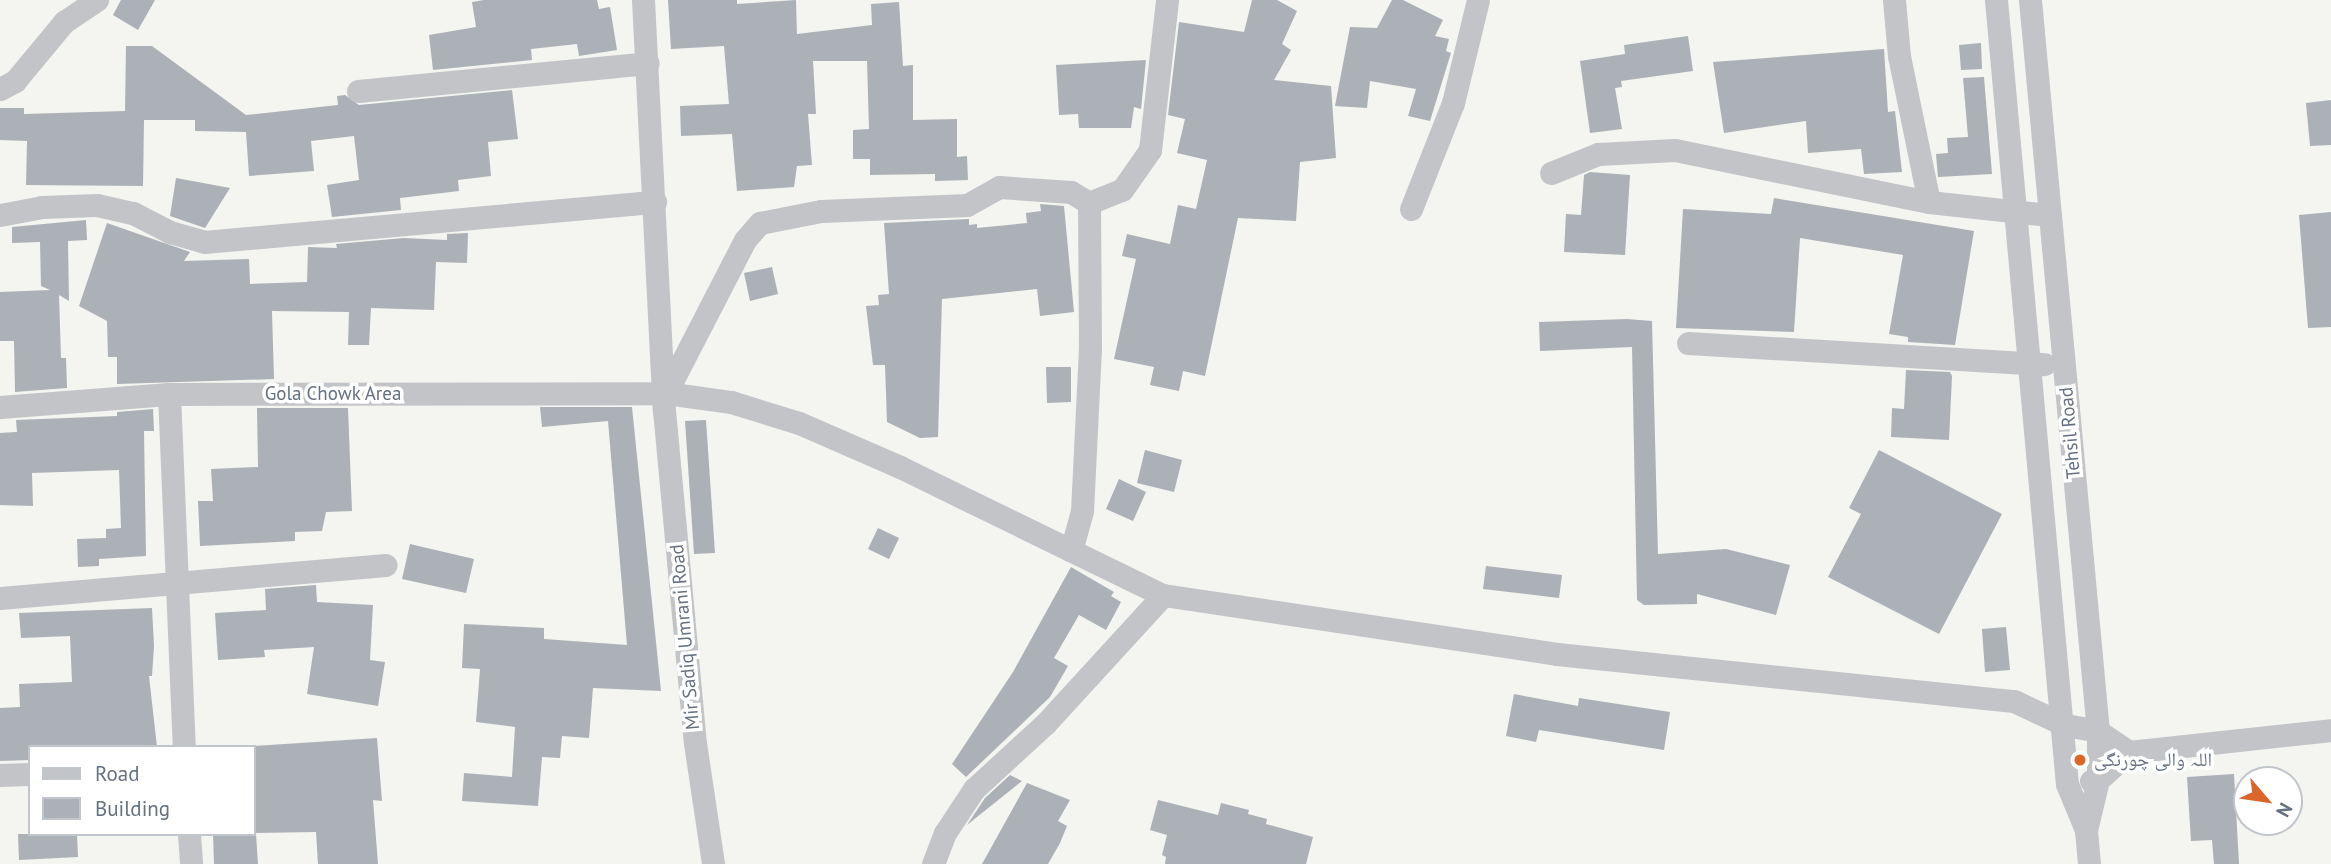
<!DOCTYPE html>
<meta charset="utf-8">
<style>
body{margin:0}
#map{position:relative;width:2331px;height:864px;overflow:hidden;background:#f4f4f0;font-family:"PT Sans","Noto Naskh Arabic",sans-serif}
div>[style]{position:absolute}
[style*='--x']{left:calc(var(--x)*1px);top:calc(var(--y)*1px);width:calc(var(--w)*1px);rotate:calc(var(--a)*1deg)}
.building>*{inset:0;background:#abb1b6}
.street>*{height:23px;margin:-11.5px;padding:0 11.5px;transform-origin:11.5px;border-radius:11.5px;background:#c2c4c8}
.dots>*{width:19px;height:19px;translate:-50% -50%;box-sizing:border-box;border:4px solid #fff;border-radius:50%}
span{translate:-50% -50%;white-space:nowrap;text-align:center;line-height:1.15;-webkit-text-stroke:7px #fff;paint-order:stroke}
.street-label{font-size:19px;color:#657180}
.poi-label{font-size:19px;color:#657180}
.left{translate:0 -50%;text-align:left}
.legend{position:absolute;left:28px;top:745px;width:228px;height:91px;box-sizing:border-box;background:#fff;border:2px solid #c1c6cc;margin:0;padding:9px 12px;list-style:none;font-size:21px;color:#657180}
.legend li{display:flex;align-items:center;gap:14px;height:35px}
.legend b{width:35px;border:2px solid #c1c6cc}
.north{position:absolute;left:2233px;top:766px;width:70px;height:70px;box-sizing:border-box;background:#fff;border:2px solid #c1c6cc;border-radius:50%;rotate:119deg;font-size:19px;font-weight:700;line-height:28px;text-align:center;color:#657180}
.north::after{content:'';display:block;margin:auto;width:24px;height:32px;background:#da662b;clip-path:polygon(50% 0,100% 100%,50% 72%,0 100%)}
</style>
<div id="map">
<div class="building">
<i style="clip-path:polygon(121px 0,155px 0,138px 30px,113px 15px)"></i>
<i style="clip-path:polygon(484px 0,597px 0,599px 9px,610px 7px,617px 50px,579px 56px,577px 44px,531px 49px,532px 60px,433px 70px,429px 35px,476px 27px,472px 2px)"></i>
<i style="clip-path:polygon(668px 0,737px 0,737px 4px,796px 0,797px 34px,872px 25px,871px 4px,899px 2px,903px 66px,913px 65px,913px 120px,957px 119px,957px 157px,967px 156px,968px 180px,935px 181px,935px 174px,870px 175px,870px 159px,853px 159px,853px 130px,869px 129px,867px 61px,813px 61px,816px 114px,808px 114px,812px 165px,797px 166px,794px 187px,737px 191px,732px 134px,681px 136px,680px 106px,729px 104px,724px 46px,671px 49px)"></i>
<i style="clip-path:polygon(1252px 0,1277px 0,1297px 11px,1282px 44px,1291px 50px,1274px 80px,1331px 86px,1336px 158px,1300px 162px,1296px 221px,1238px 218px,1205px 376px,1183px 371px,1179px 391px,1150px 385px,1154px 367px,1114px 359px,1136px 259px,1122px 256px,1127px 234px,1170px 244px,1178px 205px,1196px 209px,1207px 160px,1177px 153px,1185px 119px,1168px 115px,1179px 22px,1244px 32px)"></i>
<i style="clip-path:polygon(1392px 0,1403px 0,1443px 20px,1435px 36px,1449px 39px,1446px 51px,1451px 53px,1430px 121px,1408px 116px,1416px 89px,1370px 81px,1367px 108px,1335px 106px,1350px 27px,1377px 28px)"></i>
<i style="clip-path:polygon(1688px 36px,1693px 71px,1621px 81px,1622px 87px,1615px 88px,1622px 129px,1590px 133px,1580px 61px,1625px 54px,1624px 45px)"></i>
<i style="clip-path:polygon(1981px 43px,1982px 69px,1961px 70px,1959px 45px)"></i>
<i style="clip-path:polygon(126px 46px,152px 46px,246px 115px,338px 105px,337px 96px,345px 95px,359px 105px,512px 90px,518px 139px,488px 142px,491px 176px,458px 180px,459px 191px,400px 198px,401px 210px,332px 217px,327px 185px,359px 180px,354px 136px,311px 141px,314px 171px,249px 176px,246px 132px,195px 131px,195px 120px,144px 120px,143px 186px,26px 185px,27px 141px,0 140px,0 108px,24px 108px,24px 114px,125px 111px)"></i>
<i style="clip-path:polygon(1884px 49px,1888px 112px,1895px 111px,1902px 172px,1864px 174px,1861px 149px,1808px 153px,1806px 121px,1724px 133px,1713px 62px)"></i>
<i style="clip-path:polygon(1146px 60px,1141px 109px,1134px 107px,1131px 128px,1079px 128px,1078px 114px,1059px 115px,1056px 65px)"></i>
<i style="clip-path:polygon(1984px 77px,1992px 174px,1938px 177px,1936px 154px,1948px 153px,1947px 138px,1968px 137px,1963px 78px)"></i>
<i style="clip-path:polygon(2331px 100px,2331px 145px,2310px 146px,2306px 103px)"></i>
<i style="clip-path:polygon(1590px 172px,1630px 175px,1625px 255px,1564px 252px,1566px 214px,1581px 215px,1584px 175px)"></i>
<i style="clip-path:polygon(176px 178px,230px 188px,205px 228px,170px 216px)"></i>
<i style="clip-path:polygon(1774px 198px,1974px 231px,1955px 345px,1908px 342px,1908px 337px,1889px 334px,1903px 255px,1800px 238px,1794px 332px,1676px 328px,1683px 209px,1771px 214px)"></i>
<i style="clip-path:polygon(1040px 204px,1064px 206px,1074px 312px,1040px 316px,1037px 289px,942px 299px,938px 437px,920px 438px,887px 422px,885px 365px,873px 365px,866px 306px,879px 305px,878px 295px,889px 294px,884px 223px,969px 219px,969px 225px,977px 224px,977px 228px,1027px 223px,1026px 213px,1041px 211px)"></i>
<i style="clip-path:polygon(2331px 212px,2331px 327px,2308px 328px,2299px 215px)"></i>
<i style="clip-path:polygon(86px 220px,87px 240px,68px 241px,69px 301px,59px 295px,61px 358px,66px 358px,67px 388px,15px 392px,14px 341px,0 341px,0 292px,50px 290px,41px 286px,40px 242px,12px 243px,12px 227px)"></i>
<i style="clip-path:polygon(107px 223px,190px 252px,184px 261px,249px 259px,250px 284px,307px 282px,308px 247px,337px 248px,336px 244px,404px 238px,447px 240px,447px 234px,468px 233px,467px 263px,436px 262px,434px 310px,371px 308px,369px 345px,348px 345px,349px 312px,272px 311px,274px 379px,117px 384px,117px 357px,108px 357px,107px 321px,79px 306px)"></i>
<i style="clip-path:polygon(772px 267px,778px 294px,750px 301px,744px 273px)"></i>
<i style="clip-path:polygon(1627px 319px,1652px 321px,1658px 554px,1726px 549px,1790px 565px,1776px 615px,1697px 594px,1697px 604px,1644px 605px,1637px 600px,1632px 347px,1540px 351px,1539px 322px)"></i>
<i style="clip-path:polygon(1046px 367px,1071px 367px,1071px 402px,1047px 403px)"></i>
<i style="clip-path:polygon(1906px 370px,1950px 372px,1952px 376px,1949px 440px,1891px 437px,1892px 408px,1904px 409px)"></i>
<i style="clip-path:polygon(540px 407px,632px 407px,661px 691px,593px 688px,589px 738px,562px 736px,560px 758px,542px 757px,538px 806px,462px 801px,464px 773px,512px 777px,515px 727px,476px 722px,480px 669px,462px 668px,464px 624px,544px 628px,544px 639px,627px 645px,608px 421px,542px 427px)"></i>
<i style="clip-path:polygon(257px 408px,348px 408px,352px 511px,326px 512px,322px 531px,295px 532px,295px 541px,200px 546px,198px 501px,213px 501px,211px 469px,258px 467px)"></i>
<i style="clip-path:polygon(153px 409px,154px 431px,144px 431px,146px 556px,99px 559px,99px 566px,78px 567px,77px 539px,106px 538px,106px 529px,121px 528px,119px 470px,32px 473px,33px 506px,0 505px,0 433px,17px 432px,16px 420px,117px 416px,117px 412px)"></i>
<i style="clip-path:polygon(706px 420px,715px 553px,694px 554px,685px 421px)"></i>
<i style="clip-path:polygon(1145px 450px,1182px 460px,1174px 492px,1137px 483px)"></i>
<i style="clip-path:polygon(1879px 450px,2002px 514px,1939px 634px,1828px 577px,1861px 514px,1849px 508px)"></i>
<i style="clip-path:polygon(1119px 479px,1146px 492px,1133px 521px,1106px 509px)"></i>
<i style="clip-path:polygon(878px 528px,899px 538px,889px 559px,868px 549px)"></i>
<i style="clip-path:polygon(410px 544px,474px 559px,466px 593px,402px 579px)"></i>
<i style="clip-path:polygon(1486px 566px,1562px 575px,1559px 598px,1483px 589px)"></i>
<i style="clip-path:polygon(1071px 567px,1114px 592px,1111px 596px,1121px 602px,1106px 630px,1079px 615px,1054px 658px,1068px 666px,1050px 697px,966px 777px,952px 764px,1013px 672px)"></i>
<i style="clip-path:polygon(316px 585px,317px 602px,373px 605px,370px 660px,385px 662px,378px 706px,307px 694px,314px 647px,264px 650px,265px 657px,218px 660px,215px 613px,266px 610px,265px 589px)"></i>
<i style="clip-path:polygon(152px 608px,154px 646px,152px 676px,149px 676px,157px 747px,30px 747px,30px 760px,0 761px,0 708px,20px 707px,19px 684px,72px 682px,70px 636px,21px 638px,19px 613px)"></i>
<i style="clip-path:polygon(2006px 627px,2010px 670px,1985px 672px,1982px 629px)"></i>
<i style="clip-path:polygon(1514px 694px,1578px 706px,1579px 698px,1670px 712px,1664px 750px,1539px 730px,1536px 742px,1506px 736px)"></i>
<i style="clip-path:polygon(377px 738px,382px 801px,373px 800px,378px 864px,318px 864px,316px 832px,254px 833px,254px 746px)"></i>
<i style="clip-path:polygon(2234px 774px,2239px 864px,2214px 864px,2212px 840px,2191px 841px,2187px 777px)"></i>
<i style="clip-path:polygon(1010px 775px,1022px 781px,967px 825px,985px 798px)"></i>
<i style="clip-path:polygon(1027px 783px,1070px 800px,1058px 821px,1067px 826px,1060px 843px,1048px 864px,982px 864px)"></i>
<i style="clip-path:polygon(1158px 800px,1218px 815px,1221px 803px,1249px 810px,1248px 814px,1267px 819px,1266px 824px,1313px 837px,1306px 864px,1165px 864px,1166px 857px,1162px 855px,1167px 835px,1150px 830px)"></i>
<i style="clip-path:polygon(18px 834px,77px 834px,78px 857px,19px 860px)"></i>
<i style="clip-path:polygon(213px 834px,256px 834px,258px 864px,214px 864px)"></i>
</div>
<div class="street">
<i style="--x:643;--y:0;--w:411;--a:87.1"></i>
<i style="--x:664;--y:410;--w:334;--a:84.7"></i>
<i style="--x:695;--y:743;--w:122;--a:81.5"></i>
<i style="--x:1894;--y:0;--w:56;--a:84.9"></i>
<i style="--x:1899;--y:56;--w:149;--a:78.4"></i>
<i style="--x:1996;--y:0;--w:787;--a:84.83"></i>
<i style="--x:2067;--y:784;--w:50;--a:67.6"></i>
<i style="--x:2030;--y:0;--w:734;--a:84.69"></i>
<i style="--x:2098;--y:731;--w:49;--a:90"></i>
<i style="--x:2098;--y:780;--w:51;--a:103.5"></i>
<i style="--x:2086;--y:830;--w:34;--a:85"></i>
<i style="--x:0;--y:89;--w:17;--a:-28"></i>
<i style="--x:15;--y:81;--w:77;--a:-50.3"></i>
<i style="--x:64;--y:22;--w:40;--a:-34"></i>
<i style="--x:358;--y:91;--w:291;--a:-5.5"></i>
<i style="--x:1551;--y:173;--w:51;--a:-22"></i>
<i style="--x:1598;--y:154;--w:77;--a:-3"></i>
<i style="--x:1675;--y:150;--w:259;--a:11.6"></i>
<i style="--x:1929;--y:202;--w:121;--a:6.2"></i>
<i style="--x:1089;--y:203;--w:35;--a:-22"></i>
<i style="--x:1122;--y:190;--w:49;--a:-55"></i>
<i style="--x:1150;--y:150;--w:151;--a:-83.5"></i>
<i style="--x:1411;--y:209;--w:114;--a:-68.4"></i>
<i style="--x:1453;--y:103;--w:106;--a:-76.4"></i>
<i style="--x:0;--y:215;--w:43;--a:-10.8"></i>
<i style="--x:42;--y:207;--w:55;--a:-2.1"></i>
<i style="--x:97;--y:205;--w:37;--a:13"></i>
<i style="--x:133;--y:213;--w:42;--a:27.2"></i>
<i style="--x:170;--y:232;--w:35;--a:16"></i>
<i style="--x:204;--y:242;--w:453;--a:-5.1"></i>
<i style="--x:1688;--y:343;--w:357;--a:3.4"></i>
<i style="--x:666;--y:393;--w:172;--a:-62.7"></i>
<i style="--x:745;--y:240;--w:23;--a:-49"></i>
<i style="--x:760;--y:223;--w:62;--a:-11.1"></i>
<i style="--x:821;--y:211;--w:146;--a:-2.4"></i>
<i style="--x:967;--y:205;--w:37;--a:-29"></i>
<i style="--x:999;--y:187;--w:72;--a:4"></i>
<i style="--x:1071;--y:192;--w:21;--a:31"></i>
<i style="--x:1089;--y:203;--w:145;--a:89.6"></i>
<i style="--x:1090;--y:348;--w:163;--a:92.8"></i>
<i style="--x:1082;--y:511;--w:41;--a:105.4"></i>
<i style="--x:169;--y:394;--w:353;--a:87.6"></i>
<i style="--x:0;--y:407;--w:169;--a:-4.4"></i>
<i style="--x:169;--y:394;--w:497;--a:-0.1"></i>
<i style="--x:666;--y:393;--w:66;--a:7.9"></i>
<i style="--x:731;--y:402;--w:71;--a:17.2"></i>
<i style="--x:799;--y:423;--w:110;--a:23.5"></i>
<i style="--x:900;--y:467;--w:292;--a:26"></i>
<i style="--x:1163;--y:595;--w:398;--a:8.5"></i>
<i style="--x:1557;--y:654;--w:459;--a:5.9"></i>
<i style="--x:2014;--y:701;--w:56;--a:25.2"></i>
<i style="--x:2065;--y:725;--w:34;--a:10"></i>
<i style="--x:2098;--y:731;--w:37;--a:34"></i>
<i style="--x:0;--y:598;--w:387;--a:-4.9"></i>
<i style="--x:0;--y:775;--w:30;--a:-2"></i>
<i style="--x:2091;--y:781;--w:7;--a:-8"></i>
<i style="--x:2098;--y:780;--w:42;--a:-42.1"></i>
<i style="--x:2129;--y:752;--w:203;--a:-6.2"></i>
<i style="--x:189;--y:834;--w:30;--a:86"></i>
<i style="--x:933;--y:864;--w:33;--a:-69"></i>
<i style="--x:945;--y:833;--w:53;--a:-56.6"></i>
<i style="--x:974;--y:789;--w:96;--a:-42.5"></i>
<i style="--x:1045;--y:724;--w:175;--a:-47.5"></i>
</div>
<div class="dots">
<i style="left:2080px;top:760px;background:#da662b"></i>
</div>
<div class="street-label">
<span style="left:333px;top:394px">Gola Chowk Area</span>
<span style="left:2070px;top:433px;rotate:-95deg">Tehsil Road</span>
<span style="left:685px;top:637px;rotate:-95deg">Mir Sadiq Umrani Road</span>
</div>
<div class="poi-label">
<span class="left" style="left:2094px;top:760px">اللہ والی چورنگی</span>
</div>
<ul class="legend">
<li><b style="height:9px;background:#c2c4c8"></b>Road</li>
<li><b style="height:19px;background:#abb1b6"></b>Building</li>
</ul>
<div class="north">N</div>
</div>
